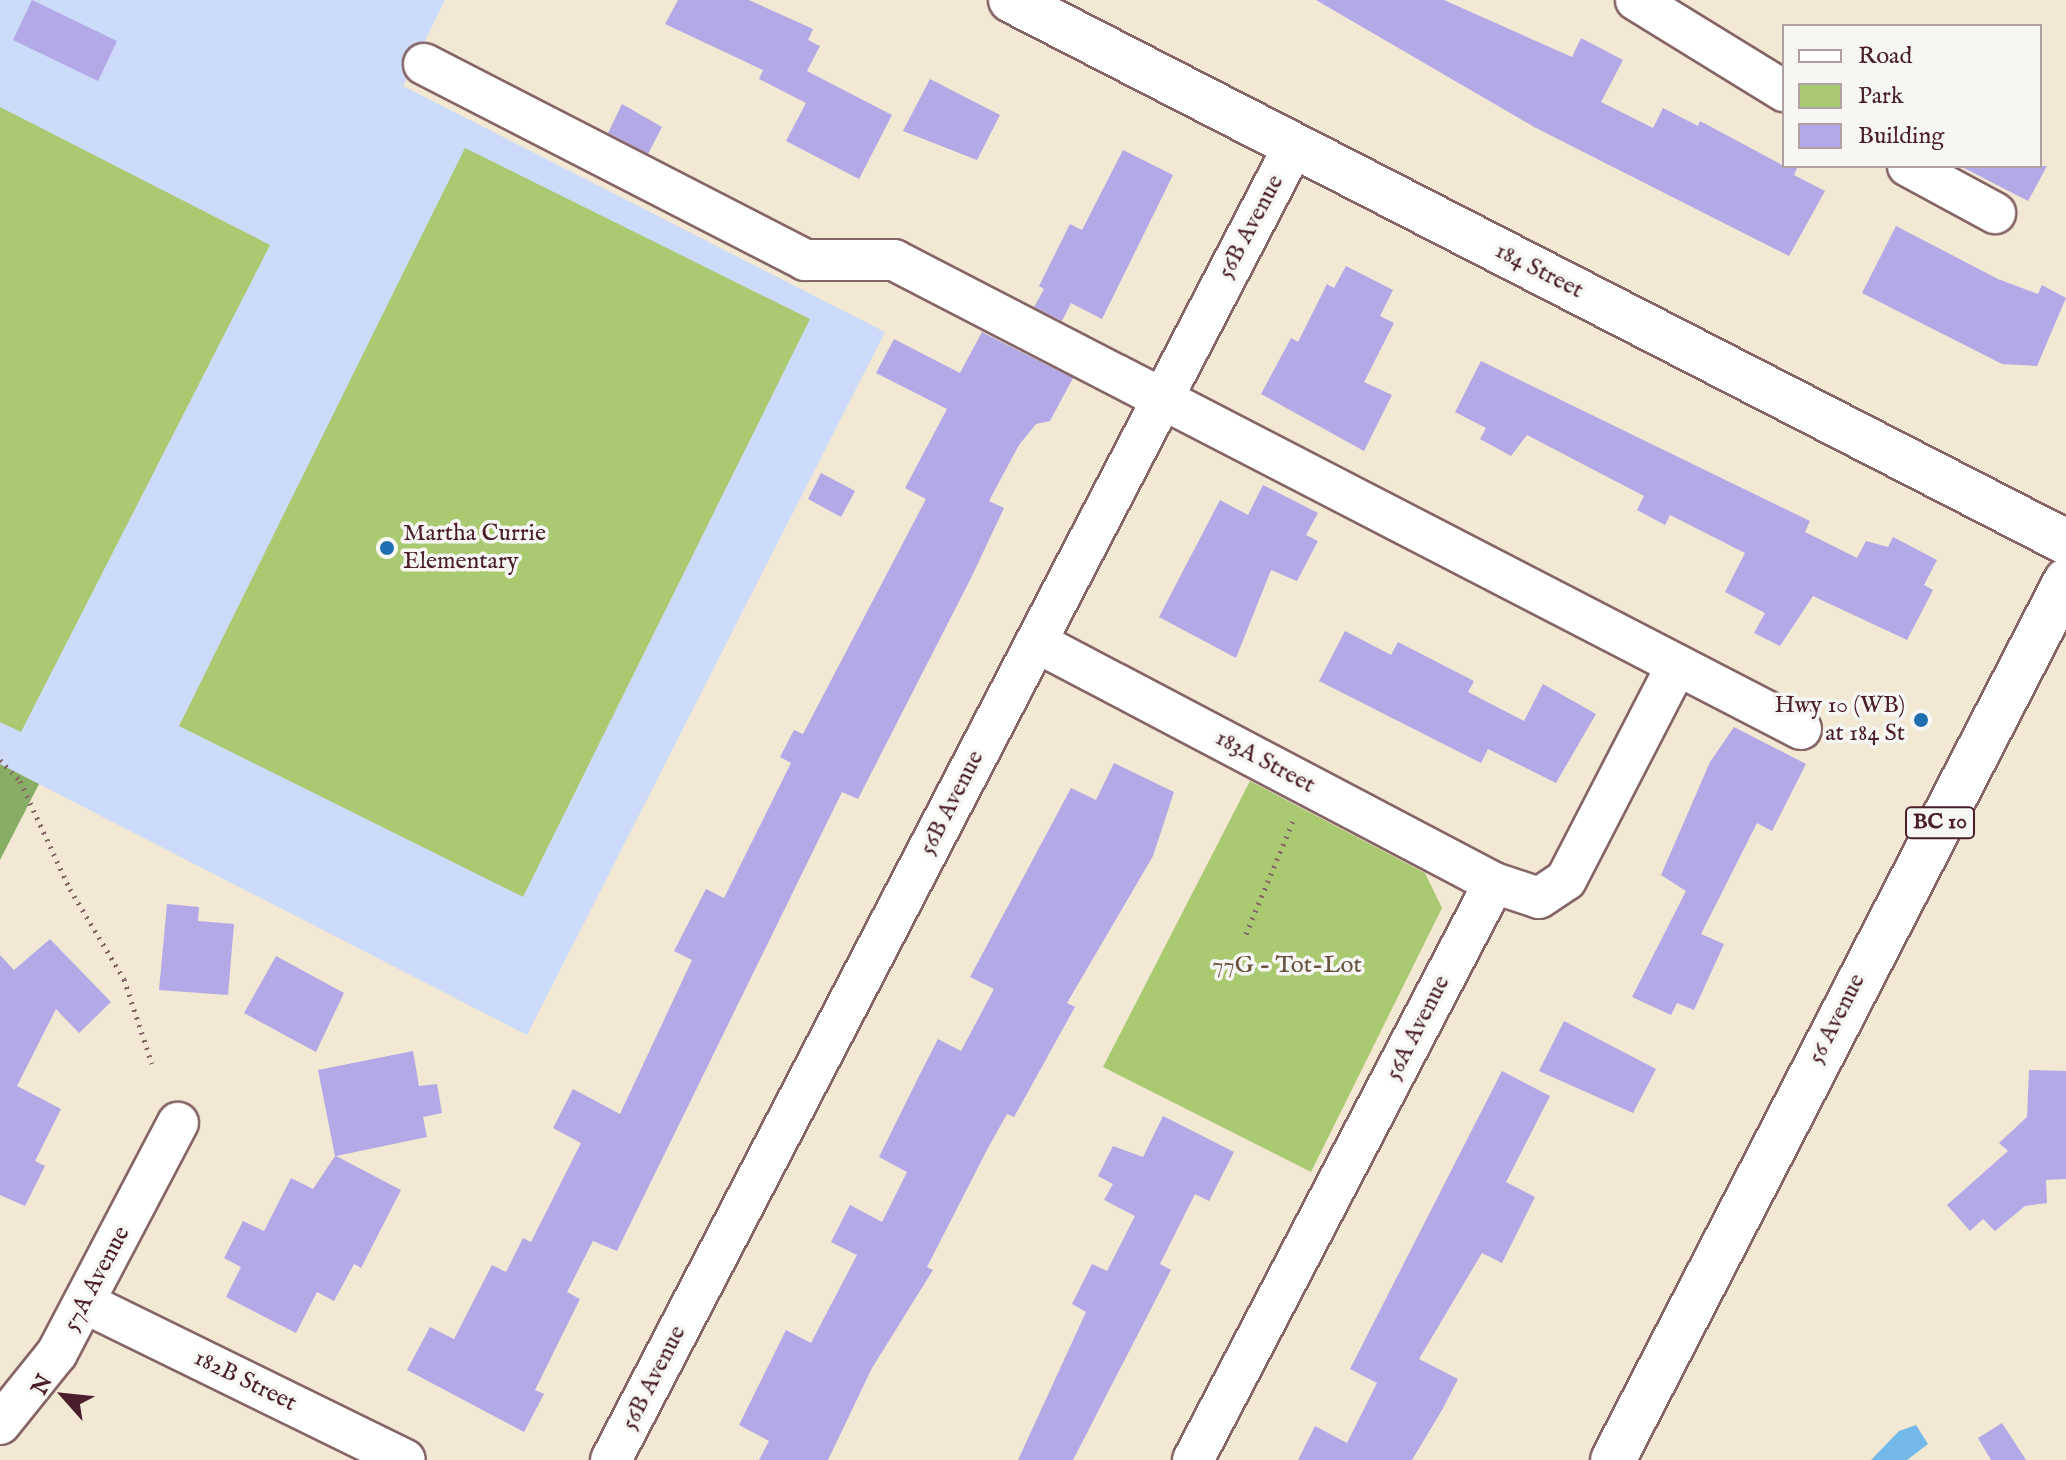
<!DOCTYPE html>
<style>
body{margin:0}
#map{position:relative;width:2066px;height:1460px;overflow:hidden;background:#f2e8d3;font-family:"IM FELL English",serif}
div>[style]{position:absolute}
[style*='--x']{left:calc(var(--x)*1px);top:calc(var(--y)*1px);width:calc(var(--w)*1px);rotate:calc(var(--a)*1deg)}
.built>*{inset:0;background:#ccdbf9}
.green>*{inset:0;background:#aaca72}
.forest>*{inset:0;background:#87ae64}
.water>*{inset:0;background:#72b9ea}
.building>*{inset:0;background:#b4a9e7}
.path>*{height:5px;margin-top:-2.5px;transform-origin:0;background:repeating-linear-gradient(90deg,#856566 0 2px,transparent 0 8px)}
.roads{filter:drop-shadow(2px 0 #856566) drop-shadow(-2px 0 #856566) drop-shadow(0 2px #856566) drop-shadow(0 -2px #856566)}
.minor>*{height:40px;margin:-20px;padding:0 20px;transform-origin:20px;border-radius:20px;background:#fff}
.major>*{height:44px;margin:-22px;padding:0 22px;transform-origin:22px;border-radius:22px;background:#fff}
.highway>*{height:44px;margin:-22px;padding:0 22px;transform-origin:22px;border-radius:22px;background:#fff}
.dots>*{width:22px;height:22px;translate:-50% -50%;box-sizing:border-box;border:4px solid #f6f6f2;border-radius:50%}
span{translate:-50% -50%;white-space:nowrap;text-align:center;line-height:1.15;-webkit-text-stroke:7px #f6f6f2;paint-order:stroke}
.shield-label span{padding:2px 6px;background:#f6f6f2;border:2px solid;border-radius:6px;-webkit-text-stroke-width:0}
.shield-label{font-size:22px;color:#4a1f2b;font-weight:700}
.street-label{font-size:24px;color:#4a1f2b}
.poi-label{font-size:24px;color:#4a1f2b}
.left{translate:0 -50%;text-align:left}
.right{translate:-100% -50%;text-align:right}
.park-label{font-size:24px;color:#675240}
.legend{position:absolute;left:1782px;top:24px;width:260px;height:144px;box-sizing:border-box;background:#f6f6f2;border:2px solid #b1a0a2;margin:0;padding:10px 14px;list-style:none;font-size:24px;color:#4a1f2b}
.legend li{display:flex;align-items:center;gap:16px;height:40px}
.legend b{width:40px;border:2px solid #b1a0a2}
.north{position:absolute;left:24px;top:1356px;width:80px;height:80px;-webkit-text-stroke:6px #f6f6f2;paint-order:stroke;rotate:297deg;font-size:22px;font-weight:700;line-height:32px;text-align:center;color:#4a1f2b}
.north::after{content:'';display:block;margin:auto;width:28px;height:36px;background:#4a1f2b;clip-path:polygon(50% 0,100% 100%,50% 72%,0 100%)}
</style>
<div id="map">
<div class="built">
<i style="clip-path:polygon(0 0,445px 0,403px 86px,885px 332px,527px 1035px,0 764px)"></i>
</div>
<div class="green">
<i style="clip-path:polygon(0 107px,270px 245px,21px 732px,0 722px)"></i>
<i style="clip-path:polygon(465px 148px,810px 319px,523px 897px,179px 726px)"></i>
<i style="clip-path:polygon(1250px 781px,1425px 873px,1442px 908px,1311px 1172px,1103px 1067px)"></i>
</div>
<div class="forest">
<i style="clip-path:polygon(0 764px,39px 784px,0 860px)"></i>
</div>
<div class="water">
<i style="clip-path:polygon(1916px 1425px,1928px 1444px,1907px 1460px,1871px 1460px,1899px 1431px)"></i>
</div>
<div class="building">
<i style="clip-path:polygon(32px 0,117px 41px,98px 81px,13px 40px)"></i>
<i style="clip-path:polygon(678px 0,749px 0,813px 29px,808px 40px,820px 46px,807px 71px,892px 115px,859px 179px,786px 141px,806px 103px,759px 79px,763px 70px,665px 24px)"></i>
<i style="clip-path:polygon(1316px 0,1444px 0,1572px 57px,1581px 38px,1623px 60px,1601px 102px,1653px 128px,1663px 108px,1698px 126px,1700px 121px,1784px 166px,1798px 166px,1794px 175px,1825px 191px,1789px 256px,1536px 128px)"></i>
<i style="clip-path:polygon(930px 79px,1000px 115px,977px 160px,903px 131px)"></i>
<i style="clip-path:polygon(622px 104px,662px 127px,648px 154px,608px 133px)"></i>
<i style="clip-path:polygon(1123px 150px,1173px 175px,1102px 319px,1071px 303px,1062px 321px,1034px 307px,1044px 289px,1039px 286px,1070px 224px,1082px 230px)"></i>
<i style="clip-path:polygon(1960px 166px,2047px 166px,2028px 201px)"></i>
<i style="clip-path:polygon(1896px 226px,1998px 279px,2038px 294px,2042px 285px,2066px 298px,2037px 366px,2002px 364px,1862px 293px)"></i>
<i style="clip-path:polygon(1346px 266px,1393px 290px,1380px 316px,1394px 323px,1364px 382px,1392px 395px,1364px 451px,1261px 394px,1291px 338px,1298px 342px,1327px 284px,1334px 288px)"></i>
<i style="clip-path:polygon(982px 332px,1073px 378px,1050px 421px,1036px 424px,1019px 445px,989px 501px,1004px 508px,971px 578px,858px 799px,842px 792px,617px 1251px,593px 1241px,567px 1292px,580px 1299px,535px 1390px,544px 1394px,524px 1432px,407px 1370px,430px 1327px,454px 1339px,492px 1265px,506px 1272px,523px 1238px,531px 1242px,581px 1143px,553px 1128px,573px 1089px,620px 1114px,692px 960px,674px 951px,706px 889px,724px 898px,791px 763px,780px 757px,794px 730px,803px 734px,926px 499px,905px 488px,947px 409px,876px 373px,894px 339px,960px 373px)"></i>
<i style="clip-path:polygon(1481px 361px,1810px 521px,1805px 532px,1857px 558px,1866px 541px,1888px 547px,1893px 537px,1937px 560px,1924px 585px,1933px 590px,1907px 640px,1813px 596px,1780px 646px,1754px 633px,1765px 613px,1725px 592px,1745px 553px,1670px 515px,1665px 525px,1637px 510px,1644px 496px,1527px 435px,1511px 456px,1480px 439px,1486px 428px,1455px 412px)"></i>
<i style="clip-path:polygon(821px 473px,855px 491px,841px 517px,808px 499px)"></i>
<i style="clip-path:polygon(1263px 485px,1318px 513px,1306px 535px,1318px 541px,1297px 581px,1271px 570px,1236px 658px,1159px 617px,1220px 500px,1248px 515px)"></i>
<i style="clip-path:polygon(1345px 631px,1391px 655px,1398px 642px,1474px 681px,1468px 692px,1524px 721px,1543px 684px,1596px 714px,1556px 783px,1488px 749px,1481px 763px,1319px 681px)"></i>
<i style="clip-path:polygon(1734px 727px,1806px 764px,1772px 831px,1757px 823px,1701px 934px,1724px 944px,1694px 1010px,1677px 1003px,1671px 1015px,1632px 997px,1686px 891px,1661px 875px,1710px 762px)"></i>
<i style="clip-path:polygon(1114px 763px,1174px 792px,1153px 856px,1067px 1003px,1075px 1007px,1014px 1117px,1007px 1114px,988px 1148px,927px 1267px,933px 1270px,872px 1368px,828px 1460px,759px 1460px,769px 1441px,739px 1425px,786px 1330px,811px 1343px,857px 1255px,831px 1242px,850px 1205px,882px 1222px,907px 1172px,879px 1157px,919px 1076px,938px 1039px,961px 1051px,994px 989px,970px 977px,1071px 788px,1096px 800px)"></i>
<i style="clip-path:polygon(167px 904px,199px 907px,198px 921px,234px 924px,228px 995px,159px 990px)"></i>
<i style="clip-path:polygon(50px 939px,111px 1002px,79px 1033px,56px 1009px,17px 1086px,61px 1109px,35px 1161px,45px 1166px,25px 1206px,0 1195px,0 955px,14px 970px)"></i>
<i style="clip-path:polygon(276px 956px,344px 993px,316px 1052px,244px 1013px)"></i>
<i style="clip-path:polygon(1564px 1021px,1656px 1069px,1633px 1113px,1539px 1071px)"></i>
<i style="clip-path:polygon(413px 1051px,419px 1086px,437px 1084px,442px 1113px,423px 1117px,427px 1137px,336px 1156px,401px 1190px,361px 1268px,354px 1264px,334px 1301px,317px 1292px,296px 1333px,226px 1297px,241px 1267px,224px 1258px,243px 1221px,264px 1231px,291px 1178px,313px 1189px,335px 1156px,318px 1070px)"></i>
<i style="clip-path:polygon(2029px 1070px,2066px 1071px,2066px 1179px,2046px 1180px,2047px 1203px,2025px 1206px,1995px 1231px,1983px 1219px,1970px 1231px,1947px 1205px,2008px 1151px,1999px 1143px,2027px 1117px)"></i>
<i style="clip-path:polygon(1502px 1071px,1550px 1096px,1506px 1182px,1535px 1197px,1502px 1263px,1482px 1253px,1419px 1359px,1458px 1379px,1442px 1410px,1412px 1460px,1298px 1460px,1315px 1426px,1347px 1443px,1377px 1383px,1350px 1369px)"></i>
<i style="clip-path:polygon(1163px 1116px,1234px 1152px,1209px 1201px,1195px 1194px,1160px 1264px,1171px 1270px,1073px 1460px,1018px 1460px,1086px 1312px,1072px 1304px,1092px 1264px,1107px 1271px,1135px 1216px,1104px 1200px,1113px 1184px,1098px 1176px,1113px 1146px,1143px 1157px)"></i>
<i style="clip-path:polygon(2002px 1423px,2026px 1460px,1991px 1460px,1978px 1438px)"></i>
</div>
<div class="path">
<i style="--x:0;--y:760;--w:29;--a:46"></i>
<i style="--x:20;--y:781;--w:119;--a:65.2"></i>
<i style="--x:70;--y:889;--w:105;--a:59"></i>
<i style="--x:124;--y:979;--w:89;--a:71.8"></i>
<i style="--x:1246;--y:934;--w:122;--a:-67.4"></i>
</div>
<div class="roads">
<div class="minor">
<i style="--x:1636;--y:0;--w:174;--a:31.6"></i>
<i style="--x:424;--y:64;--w:428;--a:27.2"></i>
<i style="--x:805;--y:260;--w:89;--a:0"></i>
<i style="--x:894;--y:260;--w:1021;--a:27.34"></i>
<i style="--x:1908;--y:166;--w:99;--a:28.4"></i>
<i style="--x:1036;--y:642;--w:518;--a:27.75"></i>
<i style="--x:1494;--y:883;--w:47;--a:18.4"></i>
<i style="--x:1539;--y:898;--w:32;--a:-34"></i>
<i style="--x:1566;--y:880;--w:242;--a:-62.7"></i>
<i style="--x:85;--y:1303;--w:356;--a:26.1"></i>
<i style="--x:0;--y:1424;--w:91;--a:-51.2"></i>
<i style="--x:57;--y:1353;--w:260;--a:-62.3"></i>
<i style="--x:611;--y:1460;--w:1481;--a:-62.54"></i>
<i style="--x:1193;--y:1460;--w:651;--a:-62.45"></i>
</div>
<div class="major">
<i style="--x:1011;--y:0;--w:1186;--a:27.19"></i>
</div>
<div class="highway">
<i style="--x:1613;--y:1460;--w:989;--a:-62.74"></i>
</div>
</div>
<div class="dots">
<i style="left:387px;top:548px;background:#1f6fb2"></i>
<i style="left:1921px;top:720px;background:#1f6fb2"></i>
</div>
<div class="shield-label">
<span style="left:1940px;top:823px">BC 10</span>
</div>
<div class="street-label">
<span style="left:1251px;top:227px;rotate:-62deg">56B Avenue</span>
<span style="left:1539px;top:271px;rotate:27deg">184 Street</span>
<span style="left:1265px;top:762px;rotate:28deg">183A Street</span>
<span style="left:952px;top:803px;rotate:-63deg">56B Avenue</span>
<span style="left:1837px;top:1019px;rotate:-63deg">56 Avenue</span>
<span style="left:1418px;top:1028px;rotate:-63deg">56A Avenue</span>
<span style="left:97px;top:1279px;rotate:-62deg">57A Avenue</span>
<span style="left:654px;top:1378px;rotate:-63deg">56B Avenue</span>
<span style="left:245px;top:1381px;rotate:26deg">182B Street</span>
</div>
<div class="poi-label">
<span class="left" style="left:403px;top:548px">Martha Currie<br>Elementary</span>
<span class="right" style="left:1905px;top:720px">Hwy 10 (WB)<br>at 184 St</span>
</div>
<div class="park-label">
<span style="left:1287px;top:966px">77G - Tot-Lot</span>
</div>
<ul class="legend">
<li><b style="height:10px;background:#fff"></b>Road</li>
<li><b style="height:22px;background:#aaca72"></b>Park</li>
<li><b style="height:22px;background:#b4a9e7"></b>Building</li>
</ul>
<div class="north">N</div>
</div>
